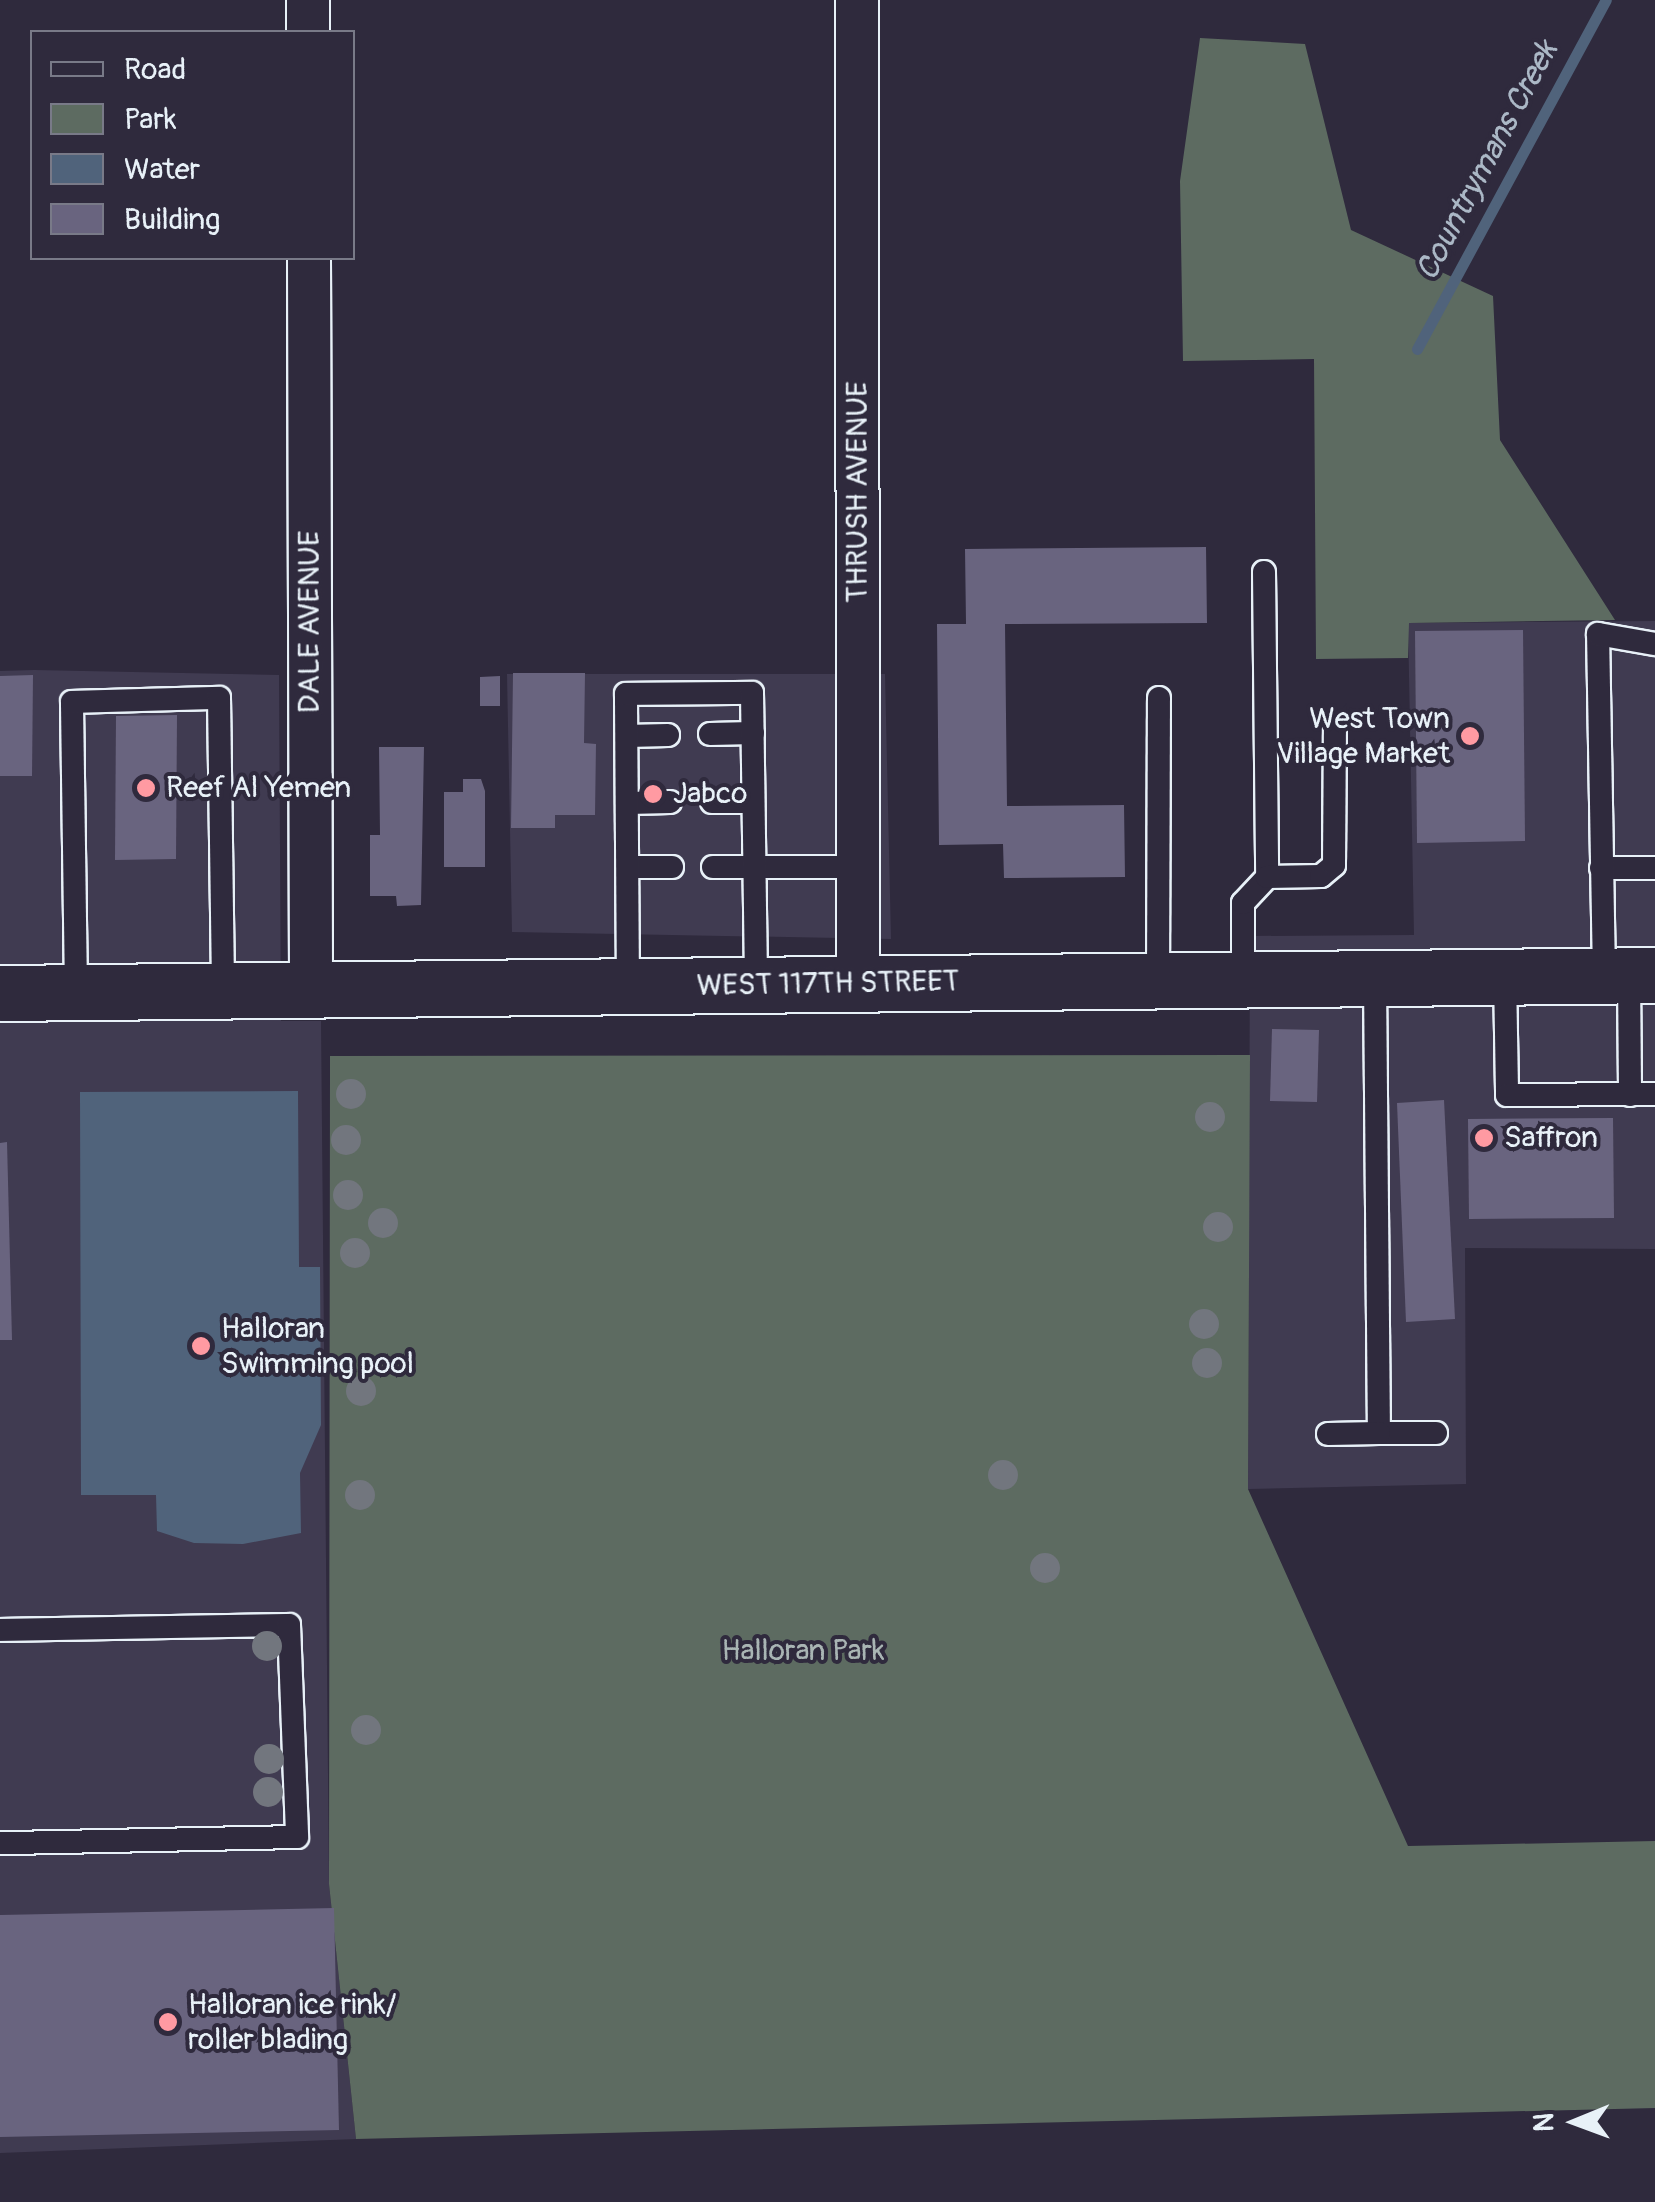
<!DOCTYPE html>
<style>
body{margin:0}
#map{position:relative;width:1655px;height:2202px;overflow:hidden;background:#2f2a3d;font-family:Pangolin,sans-serif}
div>[style]{position:absolute}
[style*='--x']{left:calc(var(--x)*1px);top:calc(var(--y)*1px);width:calc(var(--w)*1px);rotate:calc(var(--a)*1deg)}
.built>*{inset:0;background:#403b51}
.green>*{inset:0;background:#5d6b61}
.water>*{inset:0;background:#50637b}
.stream>*{height:11px;margin:-5.5px;padding:0 5.5px;transform-origin:5.5px;border-radius:5.5px;background:#50637b}
.building>*{inset:0;background:#69647f}
.roads{filter:drop-shadow(2px 0 #e8f1f8) drop-shadow(-2px 0 #e8f1f8) drop-shadow(0 2px #e8f1f8) drop-shadow(0 -2px #e8f1f8)}
.service>*{height:22px;margin:-11px;padding:0 11px;transform-origin:11px;border-radius:11px;background:#2f2a3d}
.minor>*{height:42px;margin:-21px;padding:0 21px;transform-origin:21px;border-radius:21px;background:#2f2a3d}
.secondary>*{height:55px;margin:-27.5px;padding:0 27.5px;transform-origin:27.5px;border-radius:27.5px;background:#2f2a3d}
.trees>*{width:30px;height:30px;margin:-15px;border-radius:50%;background:#72767e}
.dots>*{width:28px;height:28px;translate:-50% -50%;box-sizing:border-box;border:5px solid #2f2a3d;border-radius:50%}
span{translate:-50% -50%;white-space:nowrap;text-align:center;line-height:1.15;-webkit-text-stroke:8px #2f2a3d;paint-order:stroke}
.street-label{font-size:30px;color:#e8f1f8}
.poi-label{font-size:30px;color:#e8f1f8}
.right{translate:-100% -50%;text-align:right}
.left{translate:0 -50%;text-align:left}
.park-label{font-size:30px;color:#a9b5b4}
.water-label{font-size:32px;color:#abb8c6;font-style:italic}
.legend{position:absolute;left:30px;top:30px;width:325px;height:230px;box-sizing:border-box;background:#2f2a3d;border:2px solid #797a88;margin:0;padding:12px 18px;list-style:none;font-size:30px;color:#e8f1f8}
.legend li{display:flex;align-items:center;gap:20px;height:50px}
.legend b{width:50px;border:2px solid #797a88}
.north{position:absolute;left:1525px;top:2072px;width:100px;height:100px;-webkit-text-stroke:8px #2f2a3d;paint-order:stroke;rotate:269deg;font-size:28px;font-weight:700;line-height:40px;text-align:center;color:#e8f1f8}
.north::after{content:'';display:block;margin:auto;width:35px;height:45px;background:#e8f1f8;clip-path:polygon(50% 0,100% 100%,50% 72%,0 100%)}
</style>
<div id="map">
<div class="built">
<i style="clip-path:polygon(1655px 621px,1655px 1249px,1465px 1248px,1466px 1484px,1248px 1489px,1250px 936px,1414px 935px,1408px 623px)"></i>
<i style="clip-path:polygon(34px 670px,279px 675px,281px 1021px,321px 1021px,329px 1884px,356px 2139px,0 2153px,0 671px)"></i>
<i style="clip-path:polygon(507px 674px,885px 674px,891px 939px,512px 932px)"></i>
</div>
<div class="green">
<i style="clip-path:polygon(1200px 38px,1305px 44px,1351px 230px,1493px 296px,1500px 440px,1615px 620px,1409px 623px,1408px 658px,1316px 659px,1314px 359px,1183px 361px,1180px 181px)"></i>
<i style="clip-path:polygon(1250px 1055px,1248px 1489px,1408px 1846px,1655px 1841px,1655px 2108px,356px 2139px,329px 1884px,330px 1056px)"></i>
</div>
<div class="water">
<i style="clip-path:polygon(298px 1091px,299px 1267px,320px 1267px,321px 1425px,300px 1473px,301px 1533px,243px 1544px,194px 1543px,157px 1531px,156px 1495px,81px 1495px,80px 1092px)"></i>
</div>
<div class="stream">
<i style="--x:1417;--y:349;--w:397;--a:-61.6"></i>
</div>
<div class="building">
<i style="clip-path:polygon(1206px 547px,1207px 623px,1005px 624px,1007px 806px,1124px 805px,1125px 877px,1004px 878px,1003px 844px,939px 845px,937px 624px,966px 624px,965px 549px)"></i>
<i style="clip-path:polygon(1523px 630px,1525px 841px,1417px 843px,1415px 631px)"></i>
<i style="clip-path:polygon(513px 673px,585px 673px,584px 743px,596px 744px,595px 815px,555px 815px,555px 828px,511px 828px)"></i>
<i style="clip-path:polygon(33px 675px,32px 776px,0 776px,0 676px)"></i>
<i style="clip-path:polygon(500px 676px,500px 706px,480px 706px,480px 677px)"></i>
<i style="clip-path:polygon(177px 715px,176px 859px,115px 860px,116px 716px)"></i>
<i style="clip-path:polygon(379px 747px,424px 747px,421px 905px,397px 906px,396px 896px,370px 896px,370px 835px,380px 835px)"></i>
<i style="clip-path:polygon(463px 779px,481px 779px,485px 791px,485px 867px,444px 867px,444px 792px,463px 792px)"></i>
<i style="clip-path:polygon(1272px 1029px,1319px 1030px,1317px 1102px,1270px 1101px)"></i>
<i style="clip-path:polygon(1444px 1100px,1455px 1319px,1406px 1322px,1397px 1103px)"></i>
<i style="clip-path:polygon(1613px 1118px,1614px 1218px,1469px 1219px,1468px 1119px)"></i>
<i style="clip-path:polygon(7px 1142px,12px 1340px,0 1340px,0 1143px)"></i>
<i style="clip-path:polygon(334px 1908px,339px 2130px,0 2137px,0 1915px)"></i>
</div>
<div class="roads">
<div class="service">
<i style="--x:1264;--y:572;--w:305;--a:89.4"></i>
<i style="--x:710;--y:734;--w:43;--a:-1.3"></i>
<i style="--x:627;--y:736;--w:41;--a:-1.4"></i>
<i style="--x:712;--y:802;--w:41;--a:0"></i>
<i style="--x:628;--y:803;--w:42;--a:-1.4"></i>
<i style="--x:629;--y:867;--w:43;--a:0"></i>
<i style="--x:713;--y:867;--w:145;--a:0"></i>
<i style="--x:1601;--y:868;--w:54;--a:0"></i>
<i style="--x:1604;--y:975;--w:341;--a:-91"></i>
<i style="--x:1598;--y:634;--w:58;--a:10"></i>
<i style="--x:1629;--y:975;--w:120;--a:89.5"></i>
<i style="--x:1505;--y:976;--w:119;--a:89"></i>
<i style="--x:1507;--y:1095;--w:148;--a:-0.4"></i>
<i style="--x:1243;--y:977;--w:74;--a:-90"></i>
<i style="--x:1243;--y:903;--w:35;--a:-47"></i>
<i style="--x:1267;--y:877;--w:54;--a:-1.1"></i>
<i style="--x:1321;--y:876;--w:17;--a:-40"></i>
<i style="--x:1334;--y:865;--w:136;--a:-89.6"></i>
<i style="--x:1158;--y:979;--w:281;--a:-89.8"></i>
<i style="--x:1375;--y:979;--w:454;--a:89.5"></i>
<i style="--x:1379;--y:1433;--w:57;--a:0"></i>
<i style="--x:628;--y:987;--w:293;--a:-90.4"></i>
<i style="--x:626;--y:694;--w:126;--a:-0.5"></i>
<i style="--x:752;--y:693;--w:292;--a:89.2"></i>
<i style="--x:76;--y:991;--w:289;--a:-90.8"></i>
<i style="--x:72;--y:702;--w:147;--a:-1.6"></i>
<i style="--x:219;--y:698;--w:291;--a:89.2"></i>
<i style="--x:1328;--y:1434;--w:51;--a:-1.1"></i>
<i style="--x:0;--y:1630;--w:289;--a:-1"></i>
<i style="--x:289;--y:1625;--w:212;--a:87.8"></i>
<i style="--x:297;--y:1837;--w:297;--a:178.8"></i>
</div>
<div class="minor">
<i style="--x:308;--y:0;--w:32;--a:90"></i>
<i style="--x:857;--y:0;--w:984;--a:89.94"></i>
<i style="--x:309;--y:258;--w:729;--a:89.84"></i>
</div>
<div class="secondary">
<i style="--x:0;--y:993;--w:1655;--a:-0.62"></i>
</div>
</div>
<div class="trees">
<i style="left:351px;top:1094px"></i>
<i style="left:1210px;top:1117px"></i>
<i style="left:346px;top:1140px"></i>
<i style="left:348px;top:1195px"></i>
<i style="left:383px;top:1223px"></i>
<i style="left:1218px;top:1227px"></i>
<i style="left:355px;top:1253px"></i>
<i style="left:1204px;top:1324px"></i>
<i style="left:1207px;top:1363px"></i>
<i style="left:361px;top:1391px"></i>
<i style="left:1003px;top:1475px"></i>
<i style="left:360px;top:1495px"></i>
<i style="left:1045px;top:1568px"></i>
<i style="left:267px;top:1646px"></i>
<i style="left:366px;top:1730px"></i>
<i style="left:269px;top:1759px"></i>
<i style="left:268px;top:1792px"></i>
</div>
<div class="dots">
<i style="left:1470px;top:736px;background:#ff9aa2"></i>
<i style="left:146px;top:788px;background:#ff9aa2"></i>
<i style="left:653px;top:794px;background:#ff9aa2"></i>
<i style="left:1484px;top:1138px;background:#ff9aa2"></i>
<i style="left:201px;top:1346px;background:#ff9aa2"></i>
<i style="left:168px;top:2022px;background:#ff9aa2"></i>
</div>
<div class="street-label">
<span style="left:858px;top:492px;rotate:-90deg">THRUSH AVENUE</span>
<span style="left:310px;top:622px;rotate:-90deg">DALE AVENUE</span>
<span style="left:828px;top:984px;rotate:-1deg">WEST 117TH STREET</span>
</div>
<div class="poi-label">
<span class="right" style="left:1450px;top:736px">West Town<br>Village Market</span>
<span class="left" style="left:166px;top:788px">Reef Al Yemen</span>
<span class="left" style="left:673px;top:794px">Jabco</span>
<span class="left" style="left:1504px;top:1138px">Saffron</span>
<span class="left" style="left:221px;top:1346px">Halloran<br>Swimming pool</span>
<span class="left" style="left:188px;top:2022px">Halloran ice rink/<br>roller blading</span>
</div>
<div class="park-label">
<span style="left:803px;top:1651px">Halloran Park</span>
</div>
<div class="water-label">
<span style="left:1487px;top:161px;rotate:-62deg">Countrymans Creek</span>
</div>
<ul class="legend">
<li><b style="height:12px;background:#2f2a3d"></b>Road</li>
<li><b style="height:28px;background:#5d6b61"></b>Park</li>
<li><b style="height:28px;background:#50637b"></b>Water</li>
<li><b style="height:28px;background:#69647f"></b>Building</li>
</ul>
<div class="north">N</div>
</div>
